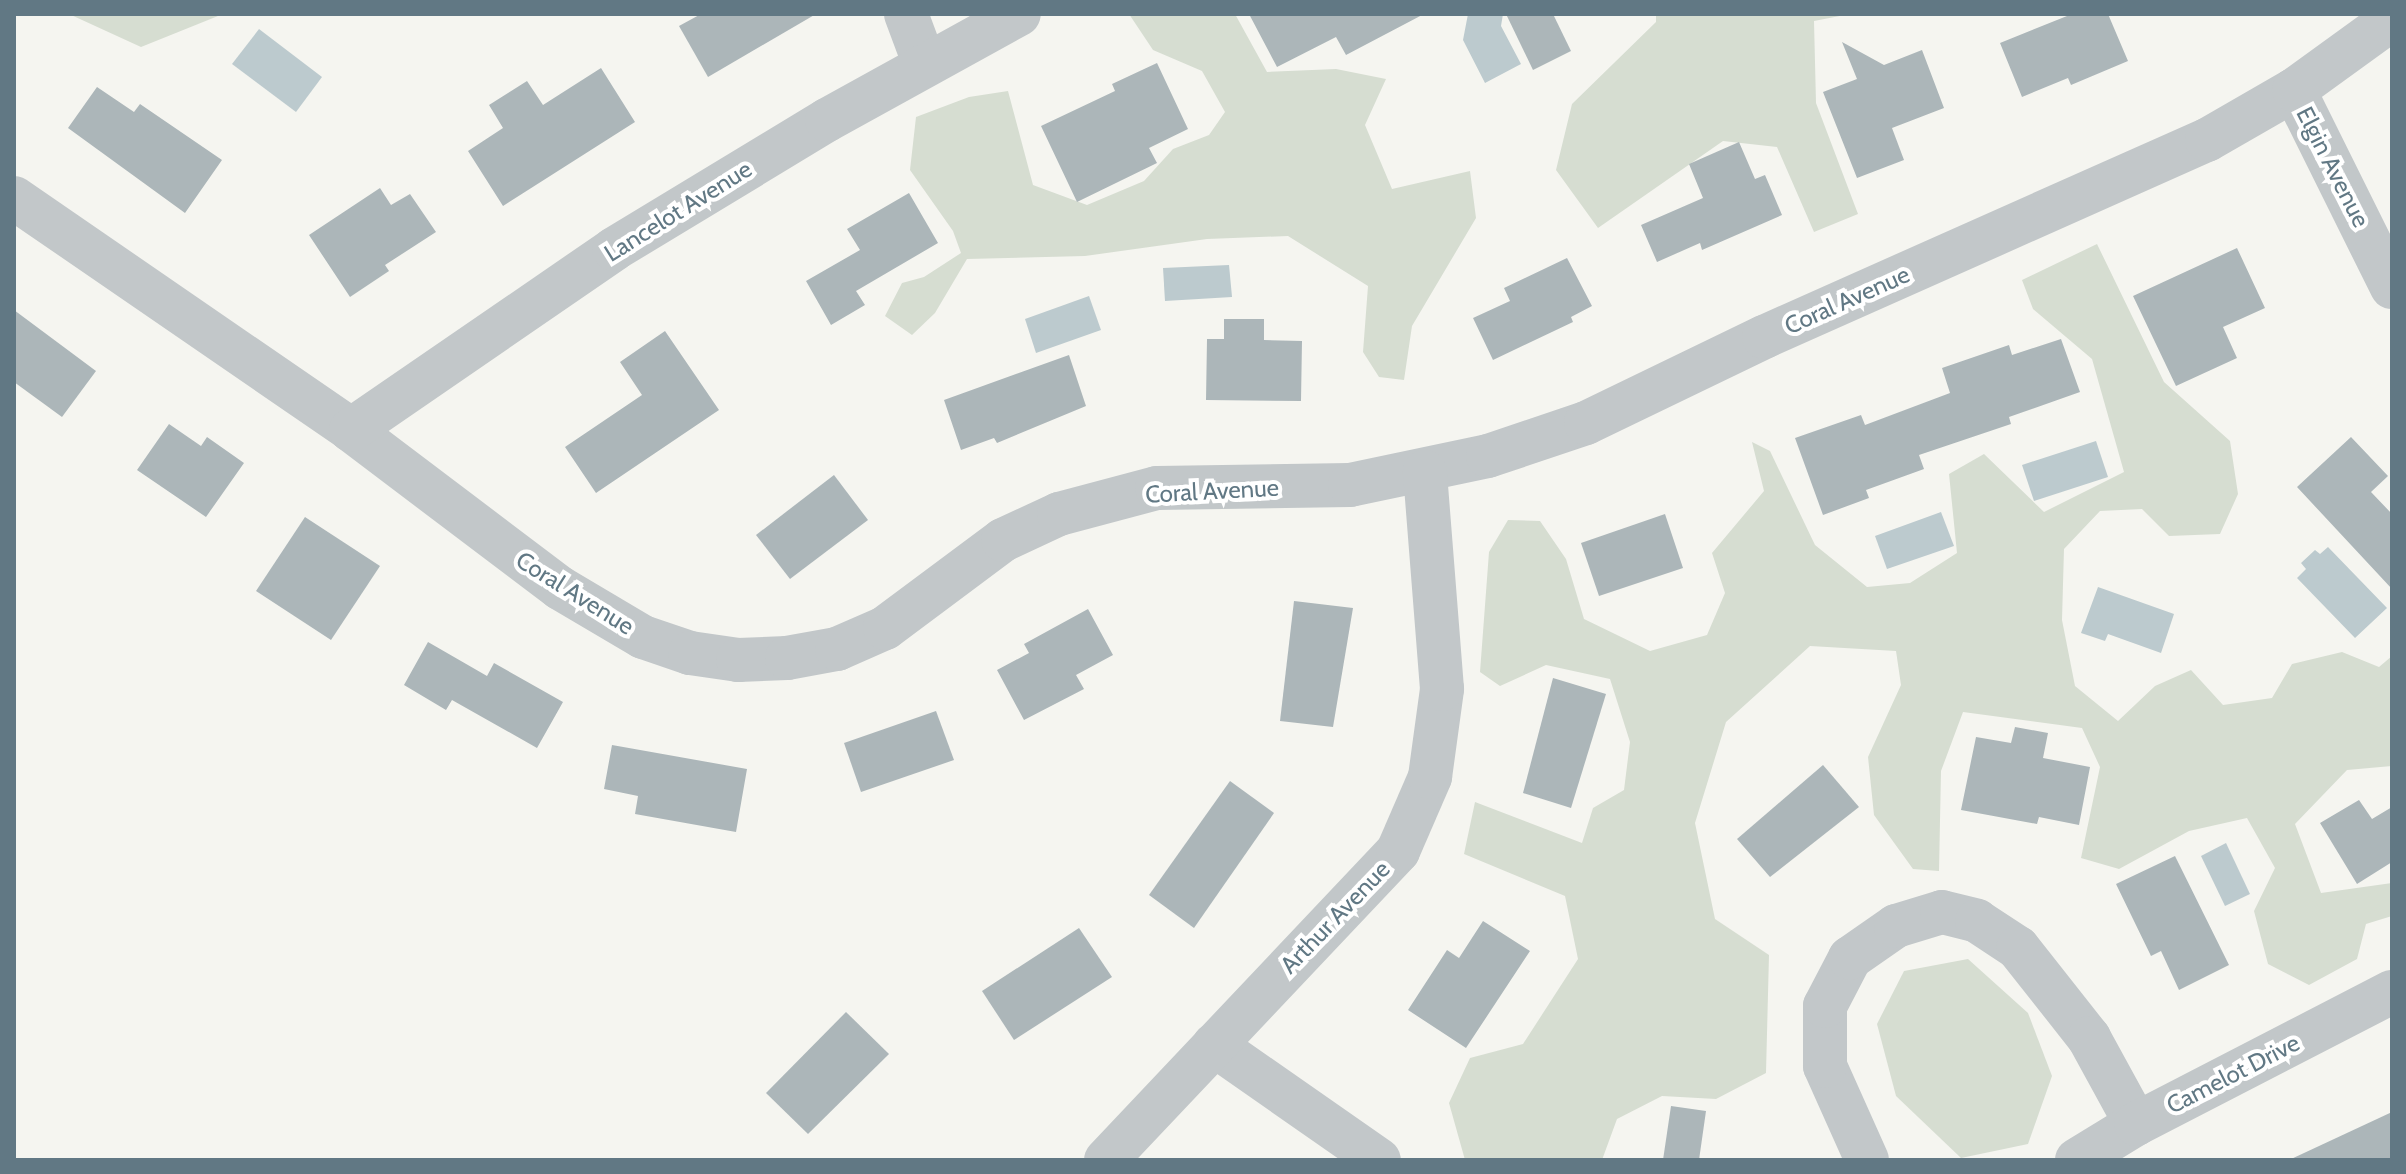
<!DOCTYPE html>
<style>
body{margin:0}
#map{position:relative;width:2406px;height:1174px;overflow:hidden;background:#f5f5f0;font-family:Cabin,sans-serif}
div>[style]{position:absolute}
[style*='--x']{left:calc(var(--x)*1px);top:calc(var(--y)*1px);width:calc(var(--w)*1px);rotate:calc(var(--a)*1deg)}
.green>*{inset:0;background:#d6ddd1}
.water>*{inset:0;background:#bccace}
.building>*{inset:0;background:#acb6b9}
.minor>*{height:44px;margin:-22px;padding:0 22px;transform-origin:22px;border-radius:22px;background:#c2c7c9}
span{translate:-50% -50%;white-space:nowrap;text-align:center;line-height:1.15;-webkit-text-stroke:8px #fff;paint-order:stroke}
.street-label{font-size:24px;color:#617884}
.frame{position:absolute;inset:0;border:16px solid #617884;pointer-events:none}
</style>
<div id="map">
<div class="green">
<i style="clip-path:polygon(69px 14px,223px 14px,141px 47px)"></i>
<i style="clip-path:polygon(1129px 14px,1235px 14px,1267px 72px,1336px 69px,1386px 79px,1365px 125px,1392px 189px,1470px 171px,1476px 218px,1412px 326px,1404px 380px,1379px 377px,1363px 352px,1368px 286px,1288px 236px,1207px 239px,1085px 256px,967px 259px,935px 313px,912px 335px,885px 316px,902px 283px,924px 277px,961px 253px,953px 231px,910px 170px,916px 117px,969px 97px,1008px 91px,1033px 185px,1087px 205px,1144px 181px,1173px 149px,1209px 135px,1225px 112px,1202px 71px,1153px 50px)"></i>
<i style="clip-path:polygon(1656px 14px,1850px 14px,1814px 21px,1816px 103px,1858px 214px,1814px 232px,1777px 147px,1723px 141px,1598px 228px,1556px 170px,1572px 104px,1656px 22px)"></i>
<i style="clip-path:polygon(2097px 244px,2164px 382px,2230px 441px,2238px 494px,2220px 534px,2169px 536px,2142px 509px,2100px 511px,2064px 549px,2062px 620px,2075px 686px,2118px 721px,2155px 686px,2191px 670px,2223px 705px,2272px 698px,2292px 664px,2342px 652px,2379px 667px,2392px 656px,2392px 766px,2347px 770px,2295px 824px,2321px 893px,2392px 883px,2392px 916px,2366px 924px,2357px 959px,2309px 985px,2268px 964px,2254px 911px,2275px 868px,2247px 818px,2189px 831px,2119px 869px,2081px 858px,2100px 767px,2082px 728px,1963px 712px,1941px 771px,1939px 871px,1913px 869px,1874px 815px,1868px 757px,1901px 685px,1896px 651px,1810px 646px,1726px 722px,1695px 823px,1715px 919px,1769px 955px,1766px 1073px,1716px 1099px,1662px 1096px,1617px 1119px,1602px 1160px,1465px 1160px,1449px 1103px,1470px 1058px,1523px 1044px,1578px 959px,1565px 896px,1464px 854px,1475px 802px,1582px 843px,1593px 808px,1624px 790px,1630px 742px,1610px 679px,1546px 665px,1500px 686px,1480px 672px,1489px 552px,1508px 520px,1540px 521px,1566px 559px,1584px 619px,1650px 651px,1707px 635px,1725px 593px,1712px 553px,1764px 491px,1752px 442px,1770px 451px,1815px 545px,1867px 587px,1910px 583px,1957px 553px,1949px 474px,1984px 454px,2044px 512px,2124px 472px,2092px 359px,2033px 309px,2022px 280px)"></i>
<i style="clip-path:polygon(1968px 959px,2028px 1013px,2052px 1076px,2028px 1144px,1961px 1158px,1896px 1096px,1877px 1024px,1904px 971px)"></i>
</div>
<div class="water">
<i style="clip-path:polygon(1468px 14px,1503px 14px,1501px 26px,1521px 64px,1485px 83px,1463px 40px)"></i>
<i style="clip-path:polygon(259px 29px,322px 77px,296px 112px,232px 64px)"></i>
<i style="clip-path:polygon(1229px 265px,1232px 297px,1165px 301px,1163px 268px)"></i>
<i style="clip-path:polygon(1089px 296px,1101px 330px,1036px 353px,1025px 319px)"></i>
<i style="clip-path:polygon(2096px 441px,2108px 477px,2034px 501px,2022px 465px)"></i>
<i style="clip-path:polygon(1941px 512px,1954px 546px,1887px 569px,1875px 536px)"></i>
<i style="clip-path:polygon(2328px 547px,2387px 608px,2355px 638px,2297px 578px,2306px 569px,2301px 563px,2315px 550px,2320px 554px)"></i>
<i style="clip-path:polygon(2098px 587px,2174px 614px,2161px 653px,2108px 634px,2105px 641px,2081px 633px)"></i>
<i style="clip-path:polygon(2226px 843px,2250px 894px,2225px 906px,2201px 856px)"></i>
</div>
<div class="building">
<i style="clip-path:polygon(701px 14px,816px 14px,708px 77px,679px 26px)"></i>
<i style="clip-path:polygon(1249px 14px,1424px 14px,1346px 55px,1336px 37px,1277px 67px)"></i>
<i style="clip-path:polygon(1506px 14px,1553px 14px,1571px 51px,1533px 70px)"></i>
<i style="clip-path:polygon(2072px 14px,2108px 14px,2128px 61px,2071px 85px,2068px 78px,2022px 97px,2000px 43px)"></i>
<i style="clip-path:polygon(1842px 42px,1884px 65px,1922px 50px,1944px 108px,1892px 128px,1904px 160px,1857px 178px,1823px 92px,1857px 79px)"></i>
<i style="clip-path:polygon(1157px 63px,1188px 129px,1149px 148px,1157px 163px,1077px 202px,1041px 126px,1115px 91px,1112px 84px)"></i>
<i style="clip-path:polygon(601px 68px,635px 122px,503px 206px,468px 151px,503px 128px,489px 105px,527px 81px,543px 105px)"></i>
<i style="clip-path:polygon(97px 87px,134px 112px,140px 104px,222px 160px,185px 213px,68px 128px)"></i>
<i style="clip-path:polygon(1739px 142px,1755px 179px,1765px 175px,1782px 215px,1702px 250px,1700px 243px,1657px 262px,1641px 225px,1703px 198px,1689px 164px)"></i>
<i style="clip-path:polygon(380px 188px,391px 205px,410px 194px,436px 232px,385px 265px,389px 271px,350px 297px,309px 235px)"></i>
<i style="clip-path:polygon(909px 193px,938px 243px,856px 291px,865px 305px,831px 325px,806px 281px,860px 250px,847px 229px)"></i>
<i style="clip-path:polygon(2237px 248px,2265px 308px,2223px 327px,2237px 358px,2176px 386px,2133px 296px)"></i>
<i style="clip-path:polygon(1567px 258px,1592px 306px,1571px 317px,1573px 322px,1493px 360px,1473px 318px,1510px 301px,1504px 288px)"></i>
<i style="clip-path:polygon(14px 310px,96px 371px,62px 417px,14px 382px)"></i>
<i style="clip-path:polygon(1224px 319px,1264px 319px,1264px 340px,1302px 341px,1301px 401px,1206px 400px,1207px 339px,1224px 339px)"></i>
<i style="clip-path:polygon(665px 331px,719px 410px,596px 493px,565px 447px,642px 395px,620px 362px)"></i>
<i style="clip-path:polygon(2061px 339px,2080px 392px,2009px 417px,2011px 424px,1919px 455px,1924px 469px,1866px 490px,1869px 498px,1823px 515px,1795px 438px,1861px 415px,1865px 425px,1950px 393px,1942px 368px,2009px 345px,2012px 355px)"></i>
<i style="clip-path:polygon(1069px 355px,1086px 406px,997px 443px,994px 438px,961px 450px,944px 400px)"></i>
<i style="clip-path:polygon(169px 424px,201px 446px,207px 437px,244px 463px,206px 517px,137px 470px)"></i>
<i style="clip-path:polygon(2351px 437px,2388px 476px,2371px 492px,2392px 514px,2392px 589px,2297px 487px)"></i>
<i style="clip-path:polygon(834px 475px,868px 520px,790px 579px,756px 535px)"></i>
<i style="clip-path:polygon(1665px 514px,1683px 568px,1599px 596px,1581px 543px)"></i>
<i style="clip-path:polygon(305px 517px,380px 566px,331px 640px,256px 591px)"></i>
<i style="clip-path:polygon(1294px 601px,1353px 608px,1333px 727px,1280px 721px)"></i>
<i style="clip-path:polygon(1088px 609px,1113px 655px,1076px 675px,1084px 689px,1024px 720px,997px 670px,1029px 653px,1024px 644px)"></i>
<i style="clip-path:polygon(428px 642px,487px 676px,494px 663px,563px 702px,537px 748px,452px 700px,446px 710px,404px 685px)"></i>
<i style="clip-path:polygon(1553px 678px,1606px 694px,1571px 808px,1523px 793px)"></i>
<i style="clip-path:polygon(936px 711px,954px 760px,861px 792px,844px 743px)"></i>
<i style="clip-path:polygon(2015px 727px,2048px 733px,2043px 758px,2090px 767px,2079px 825px,2039px 817px,2037px 824px,1961px 810px,1976px 737px,2011px 743px)"></i>
<i style="clip-path:polygon(612px 745px,747px 769px,736px 832px,635px 814px,638px 796px,604px 789px)"></i>
<i style="clip-path:polygon(1823px 765px,1859px 807px,1770px 877px,1737px 839px)"></i>
<i style="clip-path:polygon(1230px 781px,1274px 813px,1194px 928px,1149px 895px)"></i>
<i style="clip-path:polygon(2359px 800px,2372px 819px,2392px 807px,2392px 862px,2357px 884px,2320px 823px)"></i>
<i style="clip-path:polygon(2175px 856px,2229px 965px,2179px 990px,2161px 951px,2151px 956px,2116px 884px)"></i>
<i style="clip-path:polygon(1483px 921px,1530px 951px,1466px 1048px,1408px 1010px,1447px 950px,1459px 958px)"></i>
<i style="clip-path:polygon(1079px 928px,1112px 977px,1014px 1040px,982px 991px)"></i>
<i style="clip-path:polygon(846px 1012px,889px 1054px,808px 1134px,766px 1093px)"></i>
<i style="clip-path:polygon(1671px 1106px,1706px 1111px,1699px 1160px,1663px 1160px)"></i>
<i style="clip-path:polygon(2392px 1112px,2392px 1160px,2289px 1160px)"></i>
</div>
<div class="minor">
<i style="--x:906;--y:14;--w:54;--a:69.6"></i>
<i style="--x:2294;--y:90;--w:220;--a:63.6"></i>
<i style="--x:14;--y:198;--w:409;--a:34.5"></i>
<i style="--x:351;--y:430;--w:262;--a:37.1"></i>
<i style="--x:560;--y:588;--w:96;--a:30.6"></i>
<i style="--x:643;--y:637;--w:50;--a:18.8"></i>
<i style="--x:690;--y:653;--w:49;--a:8.3"></i>
<i style="--x:738;--y:660;--w:49;--a:-2.3"></i>
<i style="--x:787;--y:658;--w:51;--a:-10.2"></i>
<i style="--x:837;--y:649;--w:52;--a:-23.6"></i>
<i style="--x:885;--y:628;--w:147;--a:-36.7"></i>
<i style="--x:1003;--y:540;--w:62;--a:-24.9"></i>
<i style="--x:1059;--y:514;--w:101;--a:-14.9"></i>
<i style="--x:1157;--y:488;--w:193;--a:-0.9"></i>
<i style="--x:1350;--y:485;--w:141;--a:-11.9"></i>
<i style="--x:1488;--y:456;--w:103;--a:-18.6"></i>
<i style="--x:1586;--y:423;--w:198;--a:-25.8"></i>
<i style="--x:1764;--y:337;--w:485;--a:-24"></i>
<i style="--x:2207;--y:140;--w:100;--a:-29.9"></i>
<i style="--x:2294;--y:90;--w:121;--a:-35.9"></i>
<i style="--x:351;--y:430;--w:319;--a:-34.5"></i>
<i style="--x:614;--y:249;--w:249;--a:-31.2"></i>
<i style="--x:827;--y:120;--w:219;--a:-28.9"></i>
<i style="--x:1214;--y:1045;--w:201;--a:34.9"></i>
<i style="--x:1106;--y:1160;--w:425;--a:-46.6"></i>
<i style="--x:1398;--y:851;--w:81;--a:-66.6"></i>
<i style="--x:1430;--y:777;--w:89;--a:-82.2"></i>
<i style="--x:1442;--y:689;--w:218;--a:-94.5"></i>
<i style="--x:1867;--y:1160;--w:103;--a:-114.1"></i>
<i style="--x:1825;--y:1066;--w:60;--a:-90"></i>
<i style="--x:1825;--y:1006;--w:54;--a:-62.5"></i>
<i style="--x:1850;--y:958;--w:56;--a:-34.8"></i>
<i style="--x:1896;--y:926;--w:48;--a:-16.9"></i>
<i style="--x:1942;--y:912;--w:36;--a:14"></i>
<i style="--x:1977;--y:921;--w:49;--a:33.4"></i>
<i style="--x:2018;--y:948;--w:115;--a:51.7"></i>
<i style="--x:2089;--y:1038;--w:98;--a:61.3"></i>
<i style="--x:2077;--y:1160;--w:69;--a:-31.4"></i>
<i style="--x:2136;--y:1124;--w:288;--a:-27.3"></i>
</div>
<div class="street-label">
<span style="left:2333px;top:167px;rotate:63deg">Elgin Avenue</span>
<span style="left:678px;top:211px;rotate:-32deg">Lancelot Avenue</span>
<span style="left:1847px;top:300px;rotate:-24deg">Coral Avenue</span>
<span style="left:1212px;top:491px;rotate:-3deg">Coral Avenue</span>
<span style="left:575px;top:593px;rotate:32deg">Coral Avenue</span>
<span style="left:1335px;top:917px;rotate:-46deg">Arthur Avenue</span>
<span style="left:2233px;top:1074px;rotate:-27deg">Camelot Drive</span>
</div>
<div class="frame"></div>
</div>
